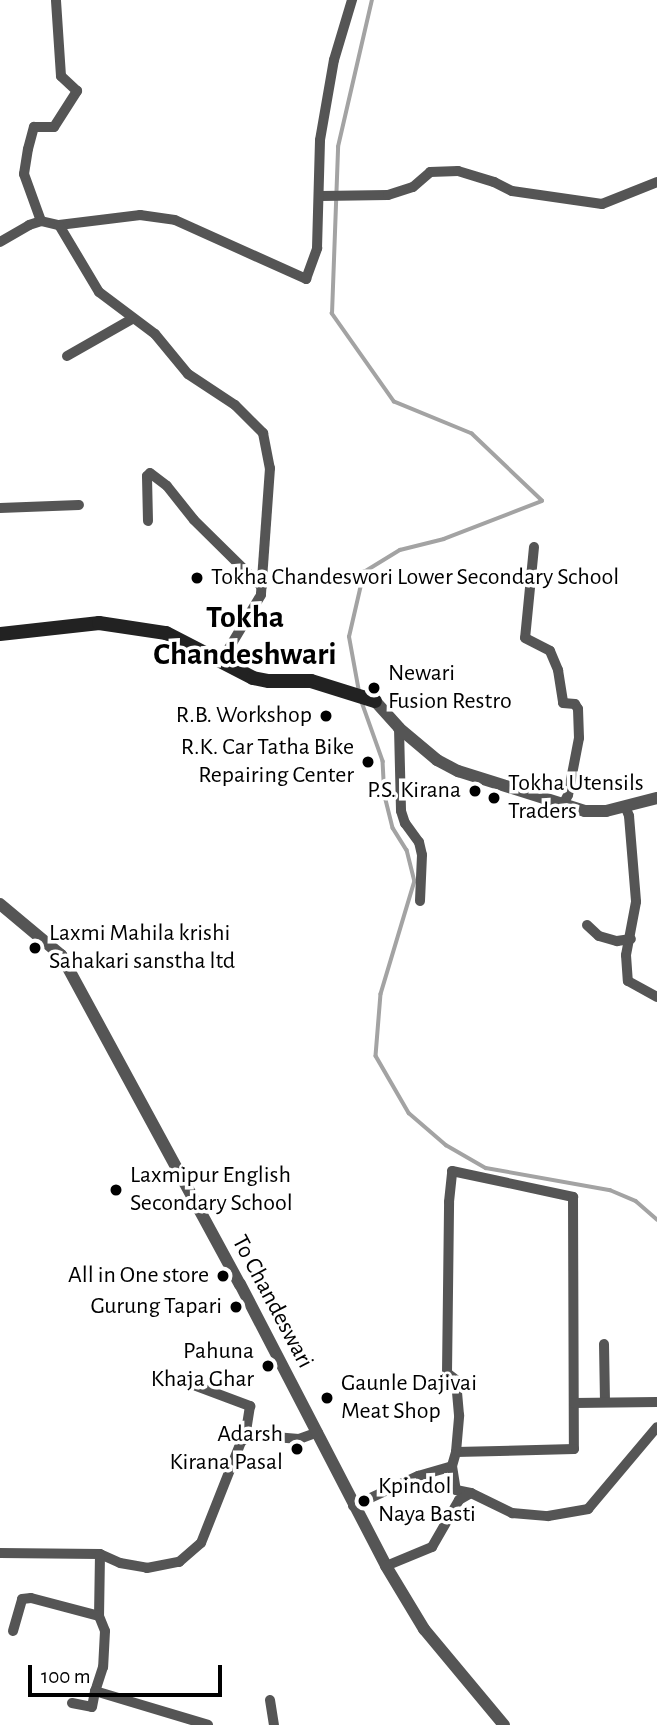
<!DOCTYPE html>
<style>
body{margin:0}
#map{position:relative;width:657px;height:1725px;overflow:hidden;background:#fff;font-family:"Alegreya Sans",sans-serif}
div>[style]{position:absolute}
[style*='--x']{left:calc(var(--x)*1px);top:calc(var(--y)*1px);width:calc(var(--w)*1px);rotate:calc(var(--a)*1deg)}
.stream>*{height:3.5px;margin:-1.75px;padding:0 1.75px;transform-origin:1.75px;border-radius:1.75px;background:#a3a3a3}
.minor>*{height:10px;margin:-5px;padding:0 5px;transform-origin:5px;border-radius:5px;background:#555}
.tertiary>*{height:12px;margin:-6px;padding:0 6px;transform-origin:6px;border-radius:6px;background:#555}
.secondary>*{height:14px;margin:-7px;padding:0 7px;transform-origin:7px;border-radius:7px;background:#222}
.dots>*{width:19px;height:19px;translate:-50% -50%;box-sizing:border-box;border:4px solid #fff;border-radius:50%}
span{translate:-50% -50%;white-space:nowrap;text-align:center;line-height:1.15;-webkit-text-stroke:7px #fff;paint-order:stroke}
.poi-label{font-size:24px;color:#000}
.left{translate:0 -50%;text-align:left}
.right{translate:-100% -50%;text-align:right}
.street-label{font-size:24px;color:#000}
.district-label{font-size:32px;color:#000;font-weight:700}
.scale{position:absolute;left:28px;top:1665px;width:194px;height:32px;box-sizing:border-box;border:4px solid #000;border-top:0;padding-left:9px;font-size:21px;line-height:24px;white-space:nowrap;color:#000;-webkit-text-stroke:5px #fff;paint-order:stroke}
</style>
<div id="map">
<div class="stream">
<i style="--x:359;--y:692;--w:56;--a:-100.3"></i>
<i style="--x:349;--y:637;--w:67;--a:-77"></i>
<i style="--x:364;--y:572;--w:42;--a:-31.4"></i>
<i style="--x:400;--y:550;--w:45;--a:-14"></i>
<i style="--x:444;--y:539;--w:105;--a:-21.2"></i>
<i style="--x:542;--y:501;--w:97;--a:-136.3"></i>
<i style="--x:472;--y:434;--w:84;--a:-157.7"></i>
<i style="--x:394;--y:402;--w:108;--a:-125.2"></i>
<i style="--x:332;--y:314;--w:167;--a:-87.9"></i>
<i style="--x:338;--y:147;--w:151;--a:-77"></i>
<i style="--x:362;--y:702;--w:63;--a:70.4"></i>
<i style="--x:383;--y:761;--w:35;--a:87"></i>
<i style="--x:385;--y:796;--w:33;--a:76"></i>
<i style="--x:393;--y:828;--w:26;--a:58"></i>
<i style="--x:407;--y:850;--w:32;--a:76"></i>
<i style="--x:415;--y:881;--w:118;--a:106.7"></i>
<i style="--x:381;--y:994;--w:62;--a:94.6"></i>
<i style="--x:376;--y:1056;--w:66;--a:59.9"></i>
<i style="--x:409;--y:1113;--w:49;--a:40.9"></i>
<i style="--x:446;--y:1145;--w:46;--a:29.9"></i>
<i style="--x:486;--y:1168;--w:126;--a:10.1"></i>
<i style="--x:610;--y:1190;--w:28;--a:23"></i>
<i style="--x:636;--y:1201;--w:28;--a:41"></i>
</div>
<div class="minor">
<i style="--x:321;--y:196;--w:67;--a:-0.9"></i>
<i style="--x:388;--y:195;--w:26;--a:-18"></i>
<i style="--x:413;--y:187;--w:23;--a:-41"></i>
<i style="--x:430;--y:172;--w:28;--a:-2"></i>
<i style="--x:458;--y:171;--w:38;--a:17"></i>
<i style="--x:494;--y:182;--w:20;--a:27"></i>
<i style="--x:512;--y:191;--w:91;--a:8.2"></i>
<i style="--x:602;--y:204;--w:59;--a:-21.8"></i>
<i style="--x:41;--y:221;--w:50;--a:-109.9"></i>
<i style="--x:24;--y:174;--w:25;--a:-81"></i>
<i style="--x:28;--y:149;--w:23;--a:-75"></i>
<i style="--x:34;--y:127;--w:20;--a:0"></i>
<i style="--x:54;--y:127;--w:43;--a:-57.4"></i>
<i style="--x:77;--y:91;--w:22;--a:-137"></i>
<i style="--x:61;--y:76;--w:76;--a:-93.8"></i>
<i style="--x:59;--y:225;--w:82;--a:-7"></i>
<i style="--x:140;--y:215;--w:35;--a:8"></i>
<i style="--x:175;--y:220;--w:144;--a:24.2"></i>
<i style="--x:306;--y:279;--w:33;--a:-70"></i>
<i style="--x:317;--y:248;--w:108;--a:-88.4"></i>
<i style="--x:320;--y:140;--w:81;--a:-80.1"></i>
<i style="--x:334;--y:60;--w:63;--a:-73.3"></i>
<i style="--x:0;--y:242;--w:34;--a:-30"></i>
<i style="--x:29;--y:225;--w:13;--a:-18"></i>
<i style="--x:41;--y:221;--w:18;--a:13"></i>
<i style="--x:59;--y:225;--w:78;--a:59.2"></i>
<i style="--x:99;--y:292;--w:70;--a:36.9"></i>
<i style="--x:155;--y:334;--w:52;--a:50.5"></i>
<i style="--x:188;--y:374;--w:56;--a:33.4"></i>
<i style="--x:235;--y:405;--w:40;--a:45"></i>
<i style="--x:263;--y:433;--w:36;--a:79"></i>
<i style="--x:270;--y:468;--w:127;--a:94.1"></i>
<i style="--x:261;--y:595;--w:76;--a:121"></i>
<i style="--x:67;--y:356;--w:75;--a:-29.6"></i>
<i style="--x:0;--y:508;--w:79;--a:-2.2"></i>
<i style="--x:148;--y:521;--w:45;--a:-91.3"></i>
<i style="--x:147;--y:476;--w:4;--a:-45"></i>
<i style="--x:150;--y:473;--w:21;--a:37"></i>
<i style="--x:167;--y:486;--w:43;--a:51.5"></i>
<i style="--x:194;--y:520;--w:95;--a:44.6"></i>
<i style="--x:534;--y:547;--w:91;--a:95.6"></i>
<i style="--x:525;--y:638;--w:28;--a:27"></i>
<i style="--x:550;--y:651;--w:21;--a:67"></i>
<i style="--x:558;--y:670;--w:33;--a:81"></i>
<i style="--x:563;--y:703;--w:12;--a:5"></i>
<i style="--x:575;--y:704;--w:6;--a:59"></i>
<i style="--x:578;--y:709;--w:29;--a:88"></i>
<i style="--x:579;--y:738;--w:58;--a:100.9"></i>
<i style="--x:568;--y:795;--w:11;--a:117"></i>
<i style="--x:399;--y:728;--w:83;--a:88.6"></i>
<i style="--x:401;--y:811;--w:13;--a:72"></i>
<i style="--x:405;--y:823;--w:24;--a:54"></i>
<i style="--x:419;--y:842;--w:13;--a:77"></i>
<i style="--x:422;--y:855;--w:46;--a:92.5"></i>
<i style="--x:625;--y:806;--w:11;--a:68"></i>
<i style="--x:629;--y:816;--w:86;--a:85.3"></i>
<i style="--x:636;--y:902;--w:54;--a:100.7"></i>
<i style="--x:626;--y:955;--w:26;--a:86"></i>
<i style="--x:628;--y:981;--w:33;--a:29"></i>
<i style="--x:587;--y:925;--w:16;--a:43"></i>
<i style="--x:599;--y:936;--w:19;--a:16"></i>
<i style="--x:617;--y:941;--w:14;--a:-8"></i>
<i style="--x:452;--y:1171;--w:124;--a:12.1"></i>
<i style="--x:573;--y:1197;--w:252;--a:89.8"></i>
<i style="--x:574;--y:1449;--w:118;--a:178.5"></i>
<i style="--x:456;--y:1452;--w:37;--a:-85"></i>
<i style="--x:459;--y:1415;--w:35;--a:-95"></i>
<i style="--x:456;--y:1380;--w:11;--a:-142"></i>
<i style="--x:447;--y:1373;--w:171;--a:-89.3"></i>
<i style="--x:449;--y:1202;--w:31;--a:-84"></i>
<i style="--x:604;--y:1344;--w:58;--a:89"></i>
<i style="--x:183;--y:1381;--w:72;--a:20.5"></i>
<i style="--x:250;--y:1406;--w:32;--a:99"></i>
<i style="--x:574;--y:1403;--w:83;--a:-0.7"></i>
<i style="--x:452;--y:1466;--w:24;--a:81"></i>
<i style="--x:456;--y:1490;--w:15;--a:11"></i>
<i style="--x:471;--y:1493;--w:46;--a:26"></i>
<i style="--x:512;--y:1513;--w:36;--a:5"></i>
<i style="--x:548;--y:1516;--w:41;--a:-9.9"></i>
<i style="--x:588;--y:1509;--w:107;--a:-49.9"></i>
<i style="--x:353;--y:1506;--w:72;--a:-24.8"></i>
<i style="--x:418;--y:1476;--w:35;--a:-16"></i>
<i style="--x:452;--y:1466;--w:15;--a:-74"></i>
<i style="--x:0;--y:1553;--w:100;--a:0.6"></i>
<i style="--x:100;--y:1554;--w:22;--a:24"></i>
<i style="--x:120;--y:1563;--w:27;--a:10"></i>
<i style="--x:147;--y:1568;--w:33;--a:-11"></i>
<i style="--x:179;--y:1562;--w:29;--a:-41"></i>
<i style="--x:201;--y:1543;--w:109;--a:-68.4"></i>
<i style="--x:241;--y:1442;--w:11;--a:-38"></i>
<i style="--x:250;--y:1435;--w:49;--a:4.7"></i>
<i style="--x:299;--y:1439;--w:20;--a:-20"></i>
<i style="--x:100;--y:1554;--w:62;--a:90.9"></i>
<i style="--x:99;--y:1616;--w:16;--a:68"></i>
<i style="--x:105;--y:1631;--w:36;--a:93"></i>
<i style="--x:103;--y:1667;--w:25;--a:108"></i>
<i style="--x:95;--y:1691;--w:118;--a:16.7"></i>
<i style="--x:386;--y:1566;--w:50;--a:-22.4"></i>
<i style="--x:432;--y:1547;--w:54;--a:-60.1"></i>
<i style="--x:459;--y:1500;--w:14;--a:-30"></i>
<i style="--x:13;--y:1631;--w:33;--a:-74"></i>
<i style="--x:22;--y:1599;--w:9;--a:-6"></i>
<i style="--x:31;--y:1598;--w:70;--a:14.8"></i>
<i style="--x:270;--y:1700;--w:25;--a:81"></i>
<i style="--x:72;--y:1703;--w:20;--a:11"></i>
<i style="--x:92;--y:1707;--w:16;--a:-79"></i>
</div>
<div class="tertiary">
<i style="--x:375;--y:701;--w:36;--a:48"></i>
<i style="--x:399;--y:728;--w:50;--a:40.1"></i>
<i style="--x:437;--y:760;--w:24;--a:28"></i>
<i style="--x:458;--y:771;--w:133;--a:17.5"></i>
<i style="--x:585;--y:811;--w:21;--a:0"></i>
<i style="--x:606;--y:811;--w:53;--a:-14.3"></i>
<i style="--x:0;--y:904;--w:80;--a:39.9"></i>
<i style="--x:61;--y:955;--w:375;--a:61.5"></i>
<i style="--x:240;--y:1284;--w:318;--a:62.6"></i>
<i style="--x:386;--y:1566;--w:74;--a:58.9"></i>
<i style="--x:424;--y:1629;--w:125;--a:50.2"></i>
</div>
<div class="secondary">
<i style="--x:0;--y:634;--w:100;--a:-6.3"></i>
<i style="--x:99;--y:623;--w:68;--a:8.5"></i>
<i style="--x:166;--y:633;--w:98;--a:27.3"></i>
<i style="--x:253;--y:678;--w:16;--a:11"></i>
<i style="--x:269;--y:681;--w:42;--a:0"></i>
<i style="--x:311;--y:681;--w:67;--a:17.4"></i>
</div>
<div class="dots">
<i style="left:197px;top:578px;background:#000"></i>
<i style="left:374px;top:688px;background:#000"></i>
<i style="left:326px;top:716px;background:#000"></i>
<i style="left:368px;top:762px;background:#000"></i>
<i style="left:475px;top:791px;background:#000"></i>
<i style="left:494px;top:798px;background:#000"></i>
<i style="left:35px;top:948px;background:#000"></i>
<i style="left:116px;top:1190px;background:#000"></i>
<i style="left:223px;top:1276px;background:#000"></i>
<i style="left:236px;top:1307px;background:#000"></i>
<i style="left:268px;top:1366px;background:#000"></i>
<i style="left:327px;top:1398px;background:#000"></i>
<i style="left:297px;top:1449px;background:#000"></i>
<i style="left:364px;top:1501px;background:#000"></i>
</div>
<div class="poi-label">
<span class="left" style="left:211px;top:578px">Tokha Chandeswori Lower Secondary School</span>
<span class="left" style="left:388px;top:688px">Newari<br>Fusion Restro</span>
<span class="right" style="left:312px;top:716px">R.B. Workshop</span>
<span class="right" style="left:354px;top:762px">R.K. Car Tatha Bike<br>Repairing Center</span>
<span class="left" style="left:508px;top:798px">Tokha Utensils<br>Traders</span>
<span class="right" style="left:461px;top:791px">P.S. Kirana</span>
<span class="left" style="left:49px;top:948px">Laxmi Mahila krishi<br>Sahakari sanstha ltd</span>
<span class="left" style="left:130px;top:1190px">Laxmipur English<br>Secondary School</span>
<span class="right" style="left:209px;top:1276px">All in One store</span>
<span class="right" style="left:222px;top:1307px">Gurung Tapari</span>
<span class="right" style="left:254px;top:1366px">Pahuna<br>Khaja Ghar</span>
<span class="left" style="left:341px;top:1398px">Gaunle Dajivai<br>Meat Shop</span>
<span class="right" style="left:283px;top:1449px">Adarsh<br>Kirana Pasal</span>
<span class="left" style="left:378px;top:1501px">Kpindol<br>Naya Basti</span>
</div>
<div class="street-label">
<span style="left:272px;top:1302px;rotate:62deg">To Chandeswari</span>
</div>
<div class="district-label">
<span style="left:245px;top:636px">Tokha<br>Chandeshwari</span>
</div>
<div class="scale">100 m</div>
</div>
